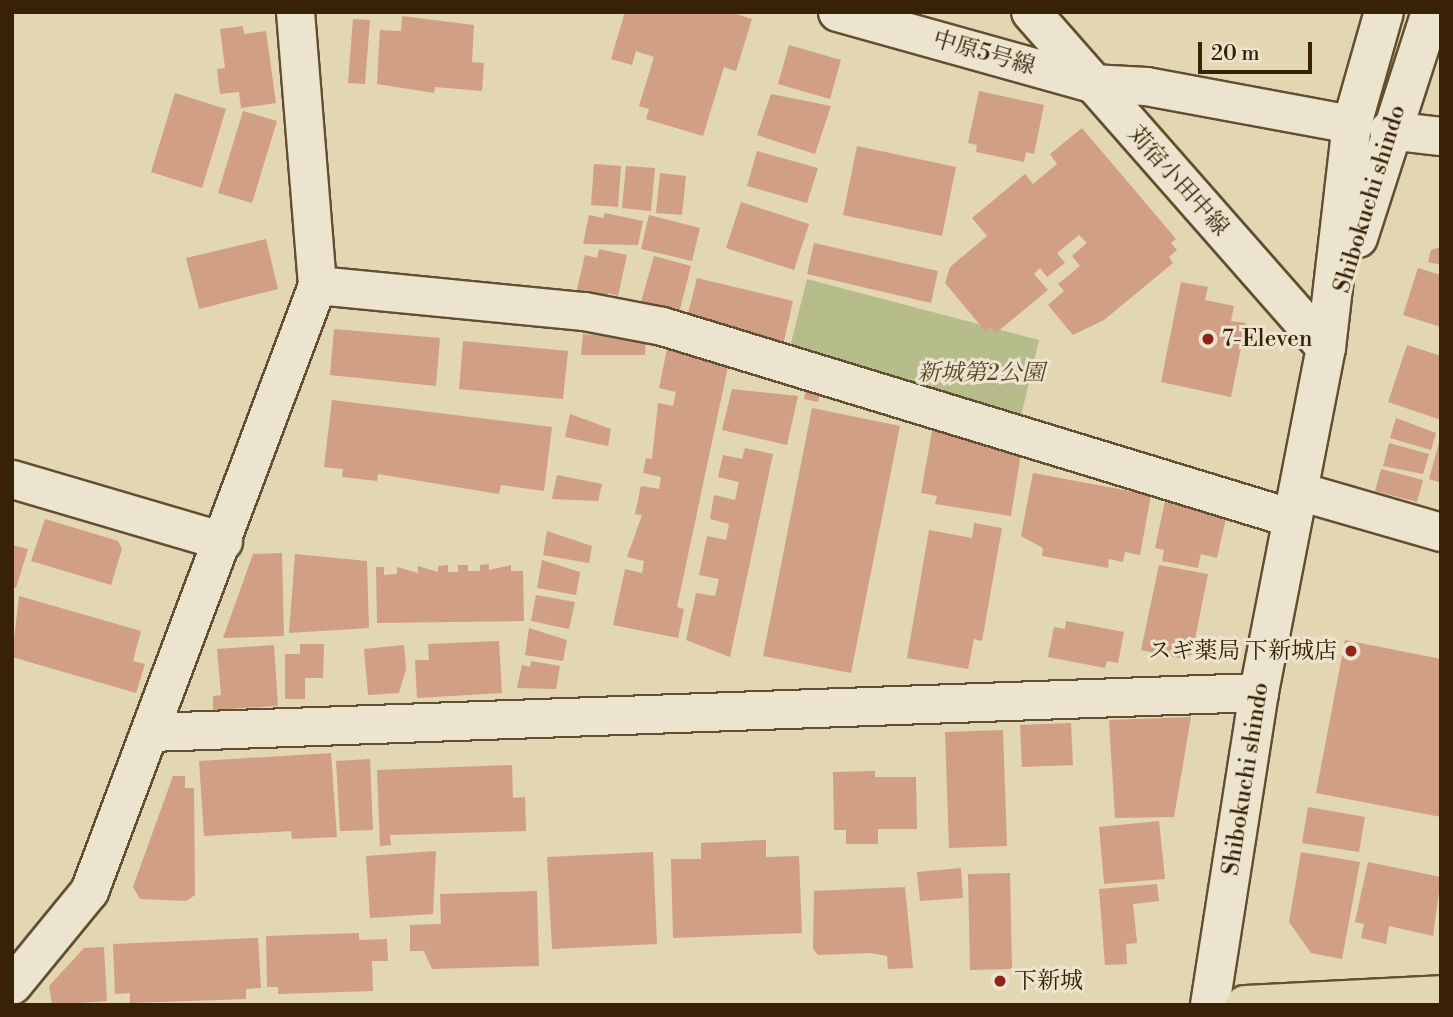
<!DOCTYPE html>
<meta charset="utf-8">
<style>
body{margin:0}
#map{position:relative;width:1453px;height:1017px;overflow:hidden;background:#e2d6b3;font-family:"Libre Bodoni","Noto Serif JP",serif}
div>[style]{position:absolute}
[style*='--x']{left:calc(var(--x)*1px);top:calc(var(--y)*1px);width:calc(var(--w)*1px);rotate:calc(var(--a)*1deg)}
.green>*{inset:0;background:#b6bd8a}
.building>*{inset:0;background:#d19f83}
.roads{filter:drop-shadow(2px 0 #624e30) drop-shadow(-2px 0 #624e30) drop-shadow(0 2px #624e30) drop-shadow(0 -2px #624e30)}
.street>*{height:37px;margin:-18.5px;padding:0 18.5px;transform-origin:18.5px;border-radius:18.5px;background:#ece4ce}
.secondary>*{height:38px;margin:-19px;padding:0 19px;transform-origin:19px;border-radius:19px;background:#ece4ce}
.primary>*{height:38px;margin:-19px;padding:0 19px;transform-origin:19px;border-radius:19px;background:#e2d6b3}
.dots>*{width:19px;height:19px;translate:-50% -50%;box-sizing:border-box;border:4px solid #ece4ce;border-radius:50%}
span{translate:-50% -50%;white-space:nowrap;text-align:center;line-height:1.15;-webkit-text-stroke:6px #ece4ce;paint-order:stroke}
.street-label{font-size:23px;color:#382104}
.poi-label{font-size:23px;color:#382104}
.left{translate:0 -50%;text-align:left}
.right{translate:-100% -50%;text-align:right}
.park-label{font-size:23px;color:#584826;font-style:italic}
.frame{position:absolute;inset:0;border:14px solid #382104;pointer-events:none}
.scale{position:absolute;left:1198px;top:42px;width:114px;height:32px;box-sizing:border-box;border:4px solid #382104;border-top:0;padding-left:9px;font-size:21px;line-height:24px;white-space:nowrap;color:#382104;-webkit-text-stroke:5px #ece4ce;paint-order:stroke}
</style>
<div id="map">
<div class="green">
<i style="clip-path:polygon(807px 279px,1039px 340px,1017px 433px,786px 363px)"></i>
</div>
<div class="building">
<i style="clip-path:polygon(625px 12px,730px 12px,752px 19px,736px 71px,724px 67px,703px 136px,646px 119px,649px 109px,639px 106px,654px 57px,636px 51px,632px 65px,611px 59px)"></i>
<i style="clip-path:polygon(402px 16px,474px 25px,472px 62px,484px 63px,482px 91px,435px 87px,434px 93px,377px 84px,380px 30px,401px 31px)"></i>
<i style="clip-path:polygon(353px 19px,370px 20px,365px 84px,348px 83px)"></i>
<i style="clip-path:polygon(243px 26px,244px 34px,266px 31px,276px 103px,241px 108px,239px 92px,220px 94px,217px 69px,225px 68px,220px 29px)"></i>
<i style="clip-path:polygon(789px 45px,841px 60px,830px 99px,778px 84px)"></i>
<i style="clip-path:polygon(979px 91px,1044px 105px,1034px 154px,1026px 152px,1024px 162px,976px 152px,977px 145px,968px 143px)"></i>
<i style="clip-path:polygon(175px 93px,226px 109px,202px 188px,151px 172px)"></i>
<i style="clip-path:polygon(771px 94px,831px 106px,815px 154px,757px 135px)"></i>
<i style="clip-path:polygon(243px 111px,277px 121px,252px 203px,218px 193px)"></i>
<i style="clip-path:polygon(1082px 128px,1176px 239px,1171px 243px,1177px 250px,1169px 257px,1173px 263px,1104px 320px,1073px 335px,1048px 305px,1064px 291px,1058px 284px,1080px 266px,1072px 256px,1087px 243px,1079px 235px,1057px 253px,1065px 263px,1047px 277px,1040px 268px,1034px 274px,1048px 290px,996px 333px,991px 327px,986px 332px,945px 283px,950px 267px,987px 236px,972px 218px,1025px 174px,1033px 184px,1057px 164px,1050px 154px)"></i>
<i style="clip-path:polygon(857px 146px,956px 167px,942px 236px,843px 215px)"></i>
<i style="clip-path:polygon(757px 151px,818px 168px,807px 203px,747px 186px)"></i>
<i style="clip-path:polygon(594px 164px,621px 166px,618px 207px,591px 205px)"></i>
<i style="clip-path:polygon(626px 166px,655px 168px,651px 211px,622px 208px)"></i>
<i style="clip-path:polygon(660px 173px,686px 176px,682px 215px,656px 213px)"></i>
<i style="clip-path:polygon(741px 202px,809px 224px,794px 270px,726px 248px)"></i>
<i style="clip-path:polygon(605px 213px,643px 221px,638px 245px,583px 244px,589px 215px,603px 218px)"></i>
<i style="clip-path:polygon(649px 215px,700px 228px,692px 261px,641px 249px)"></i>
<i style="clip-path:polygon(266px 239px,278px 289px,199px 309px,186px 258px)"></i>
<i style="clip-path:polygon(814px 243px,938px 271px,931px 303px,807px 274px)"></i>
<i style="clip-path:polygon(1441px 247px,1441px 265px,1428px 262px,1431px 250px)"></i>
<i style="clip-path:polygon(599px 249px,627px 255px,618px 296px,608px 293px,605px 309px,574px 302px,585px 255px,597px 258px)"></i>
<i style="clip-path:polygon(654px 256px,691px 266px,679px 313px,641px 302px)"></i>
<i style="clip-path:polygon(1418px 268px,1441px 275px,1441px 327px,1403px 315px)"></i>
<i style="clip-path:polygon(697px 278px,793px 301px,782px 350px,685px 326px)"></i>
<i style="clip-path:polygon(1181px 282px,1208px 287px,1205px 300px,1234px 306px,1231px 321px,1246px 323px,1231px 397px,1161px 382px)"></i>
<i style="clip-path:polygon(334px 329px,440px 338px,436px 386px,330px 375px)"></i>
<i style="clip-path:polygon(583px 334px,646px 339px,645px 355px,581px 355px)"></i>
<i style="clip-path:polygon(463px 341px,568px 351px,563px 399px,459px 389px)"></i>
<i style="clip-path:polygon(668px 344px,730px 357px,677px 607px,684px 609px,678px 638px,613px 625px,625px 569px,642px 573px,644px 561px,627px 557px,642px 515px,635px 514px,641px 486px,659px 489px,661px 477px,643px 473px,646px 458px,652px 459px,658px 403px,673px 406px,676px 392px,659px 388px)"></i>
<i style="clip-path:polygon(1407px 345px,1441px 356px,1441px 420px,1388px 402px)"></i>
<i style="clip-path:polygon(807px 385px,821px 389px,818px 402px,804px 399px)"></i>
<i style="clip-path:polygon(732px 389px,798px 396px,787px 445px,722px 430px)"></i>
<i style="clip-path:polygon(332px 400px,552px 427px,544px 491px,501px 485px,499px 494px,378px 474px,377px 481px,342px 477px,343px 469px,324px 467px)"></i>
<i style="clip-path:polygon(812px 408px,900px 426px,851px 673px,763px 656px)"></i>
<i style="clip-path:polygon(570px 414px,611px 429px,608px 446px,565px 437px)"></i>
<i style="clip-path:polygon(1396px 418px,1436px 433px,1431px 450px,1390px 438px)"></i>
<i style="clip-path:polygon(932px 431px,1022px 447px,1011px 516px,935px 504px,937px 496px,921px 493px)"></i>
<i style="clip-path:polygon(1440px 439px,1441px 439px,1441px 483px,1429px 479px)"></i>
<i style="clip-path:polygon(1389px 443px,1429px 454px,1423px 474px,1383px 466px)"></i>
<i style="clip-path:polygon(745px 448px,773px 454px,730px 657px,686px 640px,696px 593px,715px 596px,719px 579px,699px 575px,707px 536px,726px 540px,729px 524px,710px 519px,714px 495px,735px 500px,739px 482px,718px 477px,723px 455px,742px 459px)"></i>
<i style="clip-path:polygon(1381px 469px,1423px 480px,1417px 502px,1375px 491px)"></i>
<i style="clip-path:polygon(1033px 473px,1151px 495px,1140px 555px,1125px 552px,1123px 562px,1109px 559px,1108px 568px,1042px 556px,1043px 548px,1021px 536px)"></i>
<i style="clip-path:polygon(557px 475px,602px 484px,598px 501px,552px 499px)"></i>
<i style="clip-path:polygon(1165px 501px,1227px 514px,1217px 558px,1201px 554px,1198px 568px,1162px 561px,1164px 550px,1155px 548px)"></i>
<i style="clip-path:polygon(45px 519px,118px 541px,122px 549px,111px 585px,31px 561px)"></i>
<i style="clip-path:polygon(974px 523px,1002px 528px,982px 641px,974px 639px,968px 669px,907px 658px,929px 530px,972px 538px)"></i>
<i style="clip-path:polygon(547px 531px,592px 546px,589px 563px,543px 555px)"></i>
<i style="clip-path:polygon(12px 545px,28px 549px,16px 588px,12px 586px)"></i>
<i style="clip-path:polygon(282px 553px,284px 636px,223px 638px,253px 554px)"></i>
<i style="clip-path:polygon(295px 554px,367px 561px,369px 628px,289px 633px)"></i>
<i style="clip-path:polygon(542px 560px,580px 572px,576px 595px,537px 588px)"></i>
<i style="clip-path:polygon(489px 564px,489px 570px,511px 565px,511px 571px,523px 571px,524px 621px,377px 623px,376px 567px,384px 567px,384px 575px,397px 574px,397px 567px,418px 573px,418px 566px,438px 572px,438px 566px,448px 565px,448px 572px,458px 572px,458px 565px,468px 565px,468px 571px,480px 571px,480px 565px)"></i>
<i style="clip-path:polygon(1159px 565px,1208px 574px,1192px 654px,1184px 659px,1141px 650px)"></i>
<i style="clip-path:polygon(536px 595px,575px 602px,569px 629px,531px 621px)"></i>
<i style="clip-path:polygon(19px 596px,141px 631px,133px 661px,145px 664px,136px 693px,12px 657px)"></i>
<i style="clip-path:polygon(1066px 621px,1124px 632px,1118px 663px,1107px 661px,1105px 668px,1048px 657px,1054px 627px,1065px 629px)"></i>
<i style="clip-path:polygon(529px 628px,567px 640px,563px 661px,525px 655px)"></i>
<i style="clip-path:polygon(1345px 640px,1441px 659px,1441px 817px,1316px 793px)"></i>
<i style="clip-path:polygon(499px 641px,502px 693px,417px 698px,415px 660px,429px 660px,428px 644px)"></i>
<i style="clip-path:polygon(300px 644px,324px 644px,323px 678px,305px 678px,305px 699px,285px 699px,285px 654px,300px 654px)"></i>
<i style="clip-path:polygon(274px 645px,278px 706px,213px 710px,213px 696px,221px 695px,217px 649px)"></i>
<i style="clip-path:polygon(404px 645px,406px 669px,399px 693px,368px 695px,364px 649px)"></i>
<i style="clip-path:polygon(531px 661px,560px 666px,556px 689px,517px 688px,522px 665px,530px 667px)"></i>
<i style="clip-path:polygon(1191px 717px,1174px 817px,1115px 818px,1109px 720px)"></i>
<i style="clip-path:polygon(1071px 723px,1073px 765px,1022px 767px,1020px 725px)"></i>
<i style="clip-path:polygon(1003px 730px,1007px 846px,949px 848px,945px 732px)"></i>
<i style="clip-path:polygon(331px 753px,337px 837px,292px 839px,291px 831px,204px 836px,199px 761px)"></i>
<i style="clip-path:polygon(370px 759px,373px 830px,340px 831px,336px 761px)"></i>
<i style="clip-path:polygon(512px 765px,513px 798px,525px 797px,526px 831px,390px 835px,391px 845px,380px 846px,377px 770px)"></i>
<i style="clip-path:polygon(875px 771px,875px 777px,916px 777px,917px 829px,878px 829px,878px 844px,846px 844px,846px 830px,834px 830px,833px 772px)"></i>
<i style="clip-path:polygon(173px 776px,185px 776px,185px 788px,194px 788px,195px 895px,186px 901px,140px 899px,133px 887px)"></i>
<i style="clip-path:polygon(1308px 807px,1365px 817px,1359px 852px,1302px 843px)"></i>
<i style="clip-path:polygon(1159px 821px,1165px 879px,1104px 884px,1099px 827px)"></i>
<i style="clip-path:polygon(766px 840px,766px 857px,799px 856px,802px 933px,673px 938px,671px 859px,701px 859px,701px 843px)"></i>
<i style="clip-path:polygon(436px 851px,433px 914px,370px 918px,366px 856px)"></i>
<i style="clip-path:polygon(653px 852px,657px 944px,552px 949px,547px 857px)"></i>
<i style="clip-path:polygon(1301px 852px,1360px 862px,1342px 959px,1311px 953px,1289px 922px)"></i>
<i style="clip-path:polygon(1368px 862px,1441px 877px,1433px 936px,1389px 926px,1386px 944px,1361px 938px,1364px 924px,1355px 922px)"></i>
<i style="clip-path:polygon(961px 868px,963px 898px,920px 901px,917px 872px)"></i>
<i style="clip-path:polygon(1010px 873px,1012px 969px,970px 970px,968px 874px)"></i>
<i style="clip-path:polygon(1157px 884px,1159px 901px,1133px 904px,1137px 943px,1126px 944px,1127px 964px,1105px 965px,1099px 889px)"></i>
<i style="clip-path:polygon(905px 887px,913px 968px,888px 969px,887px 956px,870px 953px,818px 955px,813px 949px,814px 891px)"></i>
<i style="clip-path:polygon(537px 891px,539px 966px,432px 969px,424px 951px,410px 951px,410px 925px,441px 924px,440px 894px)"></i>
<i style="clip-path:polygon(359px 933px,359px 940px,387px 939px,388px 961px,372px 961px,373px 991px,278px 994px,278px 987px,267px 987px,266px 936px)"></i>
<i style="clip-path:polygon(258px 938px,261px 988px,246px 989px,246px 999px,130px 1003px,130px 993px,115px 994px,113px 944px)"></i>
<i style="clip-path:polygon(104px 947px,107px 1001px,52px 1005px,49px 986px,84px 948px)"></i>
</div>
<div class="roads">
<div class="street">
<i style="--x:837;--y:12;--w:264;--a:15.6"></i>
<i style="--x:1091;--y:83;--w:55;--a:3.1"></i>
<i style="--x:1146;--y:86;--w:209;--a:10.5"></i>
<i style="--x:1388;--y:130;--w:53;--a:6.5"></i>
<i style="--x:317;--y:285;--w:268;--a:5.6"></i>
<i style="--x:584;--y:311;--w:79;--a:10.9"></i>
<i style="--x:662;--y:326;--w:659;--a:16.95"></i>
<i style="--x:12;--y:479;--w:220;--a:16.4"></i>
<i style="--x:1299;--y:491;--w:148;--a:16.1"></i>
<i style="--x:151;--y:732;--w:1109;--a:-2.07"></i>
<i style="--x:12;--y:985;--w:122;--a:-50.7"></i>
<i style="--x:89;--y:891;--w:647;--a:-69.38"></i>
<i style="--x:317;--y:285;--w:274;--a:-94.6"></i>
</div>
<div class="secondary">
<i style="--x:1031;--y:12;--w:447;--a:48.7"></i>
<i style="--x:1358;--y:238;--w:237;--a:-72.1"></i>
<i style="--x:1210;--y:1005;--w:317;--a:-81.1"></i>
<i style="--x:1259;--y:692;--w:350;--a:-79"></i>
<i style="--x:1326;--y:348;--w:226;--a:-83.4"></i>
<i style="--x:1352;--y:124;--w:116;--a:-74.1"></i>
</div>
<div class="primary">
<i style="--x:1245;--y:1005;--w:196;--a:-2.9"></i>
</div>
</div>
<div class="dots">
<i style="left:1208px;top:339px;background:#8f2418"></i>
<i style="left:1351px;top:651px;background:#8f2418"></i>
<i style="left:1000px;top:981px;background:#8f2418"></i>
</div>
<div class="street-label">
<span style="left:984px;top:53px;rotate:16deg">中原5号線</span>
<span style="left:1178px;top:181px;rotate:48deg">苅宿小田中線</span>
<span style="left:1370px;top:199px;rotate:-73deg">Shibokuchi shindo</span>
<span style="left:1246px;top:779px;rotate:-81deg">Shibokuchi shindo</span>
</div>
<div class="poi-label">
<span class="left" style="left:1222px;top:339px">7-Eleven</span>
<span class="right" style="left:1337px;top:651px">スギ薬局 下新城店</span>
<span class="left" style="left:1014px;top:981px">下新城</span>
</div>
<div class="park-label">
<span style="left:981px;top:373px">新城第2公園</span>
</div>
<div class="frame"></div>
<div class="scale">20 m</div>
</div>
